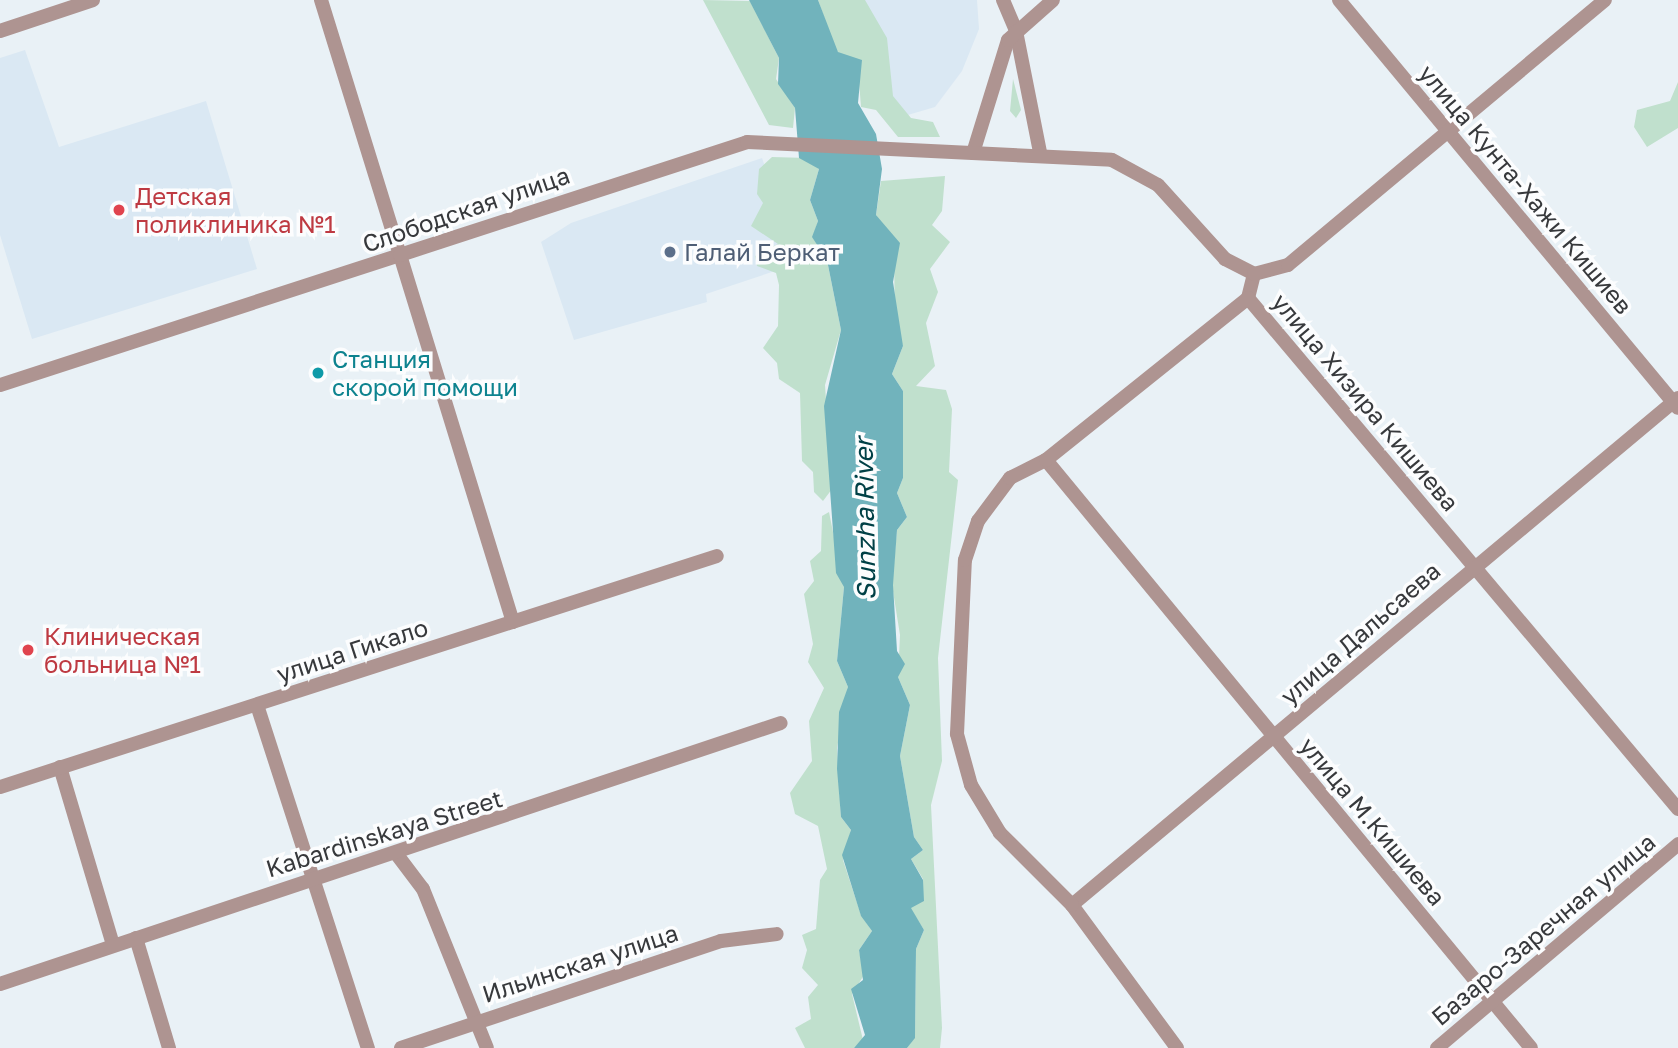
<!DOCTYPE html>
<meta charset="utf-8">
<style>
body{margin:0}
#map{position:relative;width:1678px;height:1048px;overflow:hidden;background:#e9f1f6;font-family:"Golos Text",sans-serif}
div>[style]{position:absolute}
[style*='--x']{left:calc(var(--x)*1px);top:calc(var(--y)*1px);width:calc(var(--w)*1px);rotate:calc(var(--a)*1deg)}
.built>*{inset:0;background:#dae8f3}
.green>*{inset:0;background:#c0e0cd}
.water>*{inset:0;background:#71b3bc}
.minor>*{height:14px;margin:-7px;padding:0 7px;transform-origin:7px;border-radius:7px;background:#ae9491}
.tertiary>*{height:14px;margin:-7px;padding:0 7px;transform-origin:7px;border-radius:7px;background:#ae9491}
.dots>*{width:19px;height:19px;translate:-50% -50%;box-sizing:border-box;border:4px solid #fcfdfe;border-radius:50%}
span{translate:-50% -50%;white-space:nowrap;text-align:center;line-height:1.15;-webkit-text-stroke:7px #fcfdfe;paint-order:stroke}
.street-label{font-size:24px;color:#37393c}
.health-label{font-size:24px;color:#be3a42}
.left{translate:0 -50%;text-align:left}
.service-label{font-size:24px;color:#4e5e75}
.culture-label{font-size:24px;color:#0d838f}
.water-label{font-size:26px;color:#004046;font-style:italic}
</style>
<div id="map">
<div class="built">
<i style="clip-path:polygon(862px 0,977px 0,979px 29px,962px 71px,935px 107px,901px 117px,885px 96px)"></i>
<i style="clip-path:polygon(25px 50px,59px 147px,206px 101px,257px 269px,32px 339px,0 235px,0 58px)"></i>
<i style="clip-path:polygon(762px 158px,799px 263px,706px 294px,707px 302px,574px 340px,541px 242px,571px 223px)"></i>
</div>
<div class="green">
<i style="clip-path:polygon(703px 0,750px 1px,779px 58px,776px 79px,795px 108px,793px 128px,769px 125px)"></i>
<i style="clip-path:polygon(818px 0,865px 0,887px 38px,893px 96px,911px 118px,933px 122px,940px 137px,898px 137px,876px 110px,861px 107px,859px 82px,835px 48px)"></i>
<i style="clip-path:polygon(1013px 79px,1021px 110px,1016px 118px,1010px 111px)"></i>
<i style="clip-path:polygon(1678px 82px,1678px 128px,1647px 147px,1634px 127px,1637px 110px,1670px 101px)"></i>
<i style="clip-path:polygon(772px 157px,807px 158px,819px 169px,810px 200px,818px 221px,813px 237px,827px 260px,841px 330px,825px 385px,832px 489px,823px 501px,814px 492px,813px 472px,802px 461px,800px 393px,779px 379px,777px 363px,763px 348px,778px 326px,779px 285px,776px 273px,757px 266px,755px 256px,778px 244px,751px 226px,763px 203px,757px 194px,759px 169px)"></i>
<i style="clip-path:polygon(945px 176px,942px 211px,932px 225px,950px 242px,930px 269px,938px 292px,926px 323px,935px 366px,916px 386px,946px 390px,952px 409px,949px 472px,958px 480px,938px 658px,942px 761px,931px 805px,942px 1028px,940px 1048px,907px 1048px,915px 1037px,916px 949px,924px 930px,910px 908px,923px 879px,911px 859px,923px 850px,914px 837px,900px 756px,910px 705px,898px 677px,900px 635px,892px 585px,897px 530px,907px 517px,897px 493px,903px 478px,903px 391px,892px 374px,903px 346px,895px 327px,894px 252px,876px 215px,881px 181px)"></i>
<i style="clip-path:polygon(829px 512px,844px 587px,837px 661px,848px 687px,837px 748px,841px 817px,851px 830px,843px 860px,861px 915px,872px 931px,859px 950px,864px 975px,852px 994px,863px 1040px,854px 1048px,805px 1048px,795px 1028px,811px 1019px,808px 997px,818px 985px,802px 968px,807px 950px,802px 935px,816px 929px,820px 880px,827px 869px,818px 826px,795px 814px,790px 793px,812px 761px,809px 721px,824px 688px,808px 662px,813px 644px,804px 594px,814px 581px,810px 561px,821px 551px,822px 516px)"></i>
</div>
<div class="water">
<i style="clip-path:polygon(749px 0,818px 0,838px 52px,862px 60px,858px 103px,876px 134px,882px 169px,876px 215px,900px 243px,893px 282px,903px 346px,892px 374px,903px 391px,903px 478px,897px 493px,907px 517px,897px 530px,893px 585px,897px 651px,905px 664px,898px 677px,910px 705px,900px 756px,914px 837px,923px 850px,911px 859px,923px 880px,924px 901px,911px 908px,924px 930px,916px 949px,915px 1038px,907px 1048px,854px 1048px,865px 1035px,851px 989px,863px 980px,859px 950px,872px 931px,861px 916px,842px 855px,851px 830px,841px 817px,837px 769px,839px 712px,848px 687px,837px 661px,844px 587px,836px 573px,824px 406px,841px 330px,827px 260px,812px 237px,818px 221px,810px 200px,819px 169px,799px 158px,795px 108px,778px 84px,779px 58px)"></i>
</div>
<div class="minor">
<i style="--x:1003;--y:0;--w:34;--a:67"></i>
<i style="--x:1016;--y:31;--w:123;--a:78.8"></i>
<i style="--x:1339;--y:0;--w:530;--a:50.28"></i>
<i style="--x:0;--y:31;--w:98;--a:-18.4"></i>
<i style="--x:973;--y:153;--w:118;--a:-72.8"></i>
<i style="--x:1008;--y:40;--w:60;--a:-41.6"></i>
<i style="--x:1254;--y:274;--w:25;--a:104"></i>
<i style="--x:1248;--y:298;--w:668;--a:49.92"></i>
<i style="--x:0;--y:385;--w:421;--a:-18"></i>
<i style="--x:400;--y:255;--w:384;--a:72.9"></i>
<i style="--x:1046;--y:460;--w:762;--a:50.48"></i>
<i style="--x:257;--y:705;--w:361;--a:72.1"></i>
<i style="--x:60;--y:767;--w:186;--a:73.4"></i>
<i style="--x:0;--y:787;--w:753;--a:-17.86"></i>
<i style="--x:398;--y:856;--w:41;--a:52.9"></i>
<i style="--x:423;--y:889;--w:171;--a:68.1"></i>
<i style="--x:1072;--y:905;--w:790;--a:-39.92"></i>
<i style="--x:136;--y:938;--w:115;--a:73.3"></i>
<i style="--x:0;--y:984;--w:823;--a:-18.48"></i>
<i style="--x:401;--y:1048;--w:337;--a:-18.5"></i>
<i style="--x:721;--y:941;--w:56;--a:-7.1"></i>
<i style="--x:1177;--y:1048;--w:177;--a:-126.3"></i>
<i style="--x:1072;--y:905;--w:102;--a:-135"></i>
<i style="--x:1000;--y:833;--w:56;--a:-121.1"></i>
<i style="--x:971;--y:785;--w:53;--a:-105.4"></i>
<i style="--x:957;--y:734;--w:174;--a:-87.4"></i>
<i style="--x:965;--y:560;--w:41;--a:-71.6"></i>
<i style="--x:978;--y:521;--w:54;--a:-53.3"></i>
<i style="--x:1010;--y:478;--w:40;--a:-26.6"></i>
<i style="--x:1046;--y:460;--w:259;--a:-38.7"></i>
<i style="--x:1437;--y:1048;--w:316;--a:-40.2"></i>
</div>
<div class="tertiary">
<i style="--x:321;--y:0;--w:267;--a:72.8"></i>
<i style="--x:400;--y:255;--w:365;--a:-18"></i>
<i style="--x:747;--y:142;--w:365;--a:2.8"></i>
<i style="--x:1112;--y:160;--w:52;--a:28.5"></i>
<i style="--x:1158;--y:185;--w:100;--a:47.8"></i>
<i style="--x:1225;--y:259;--w:33;--a:27"></i>
<i style="--x:1254;--y:274;--w:35;--a:-15"></i>
<i style="--x:1288;--y:265;--w:413;--a:-39.9"></i>
</div>
<div class="dots">
<i style="left:119px;top:210px;background:#e0444e"></i>
<i style="left:670px;top:252px;background:#5c6f8a"></i>
<i style="left:318px;top:373px;background:#0f9aa8"></i>
<i style="left:28px;top:650px;background:#e0444e"></i>
</div>
<div class="street-label">
<span style="left:1526px;top:189px;rotate:50deg">улица Кунта-Хажи Кишиев</span>
<span style="left:466px;top:209px;rotate:-19deg">Слободская улица</span>
<span style="left:1366px;top:402px;rotate:50deg">улица Хизира Кишиева</span>
<span style="left:1360px;top:633px;rotate:-41deg">улица Дальсаева</span>
<span style="left:352px;top:650px;rotate:-18deg">улица Гикало</span>
<span style="left:1373px;top:821px;rotate:50deg">улица М.Кишиева</span>
<span style="left:384px;top:833px;rotate:-17deg">Kabardinskaya Street</span>
<span style="left:1543px;top:929px;rotate:-40deg">Базаро-Заречная улица</span>
<span style="left:580px;top:963px;rotate:-18deg">Ильинская улица</span>
</div>
<div class="health-label">
<span class="left" style="left:135px;top:210px">Детская<br>поликлиника №1</span>
<span class="left" style="left:44px;top:650px">Клиническая<br>больница №1</span>
</div>
<div class="service-label">
<span class="left" style="left:684px;top:252px">Галай Беркат</span>
</div>
<div class="culture-label">
<span class="left" style="left:332px;top:373px">Станция<br>скорой помощи</span>
</div>
<div class="water-label">
<span style="left:865px;top:519px;rotate:-91deg">Sunzha River</span>
</div>
</div>
